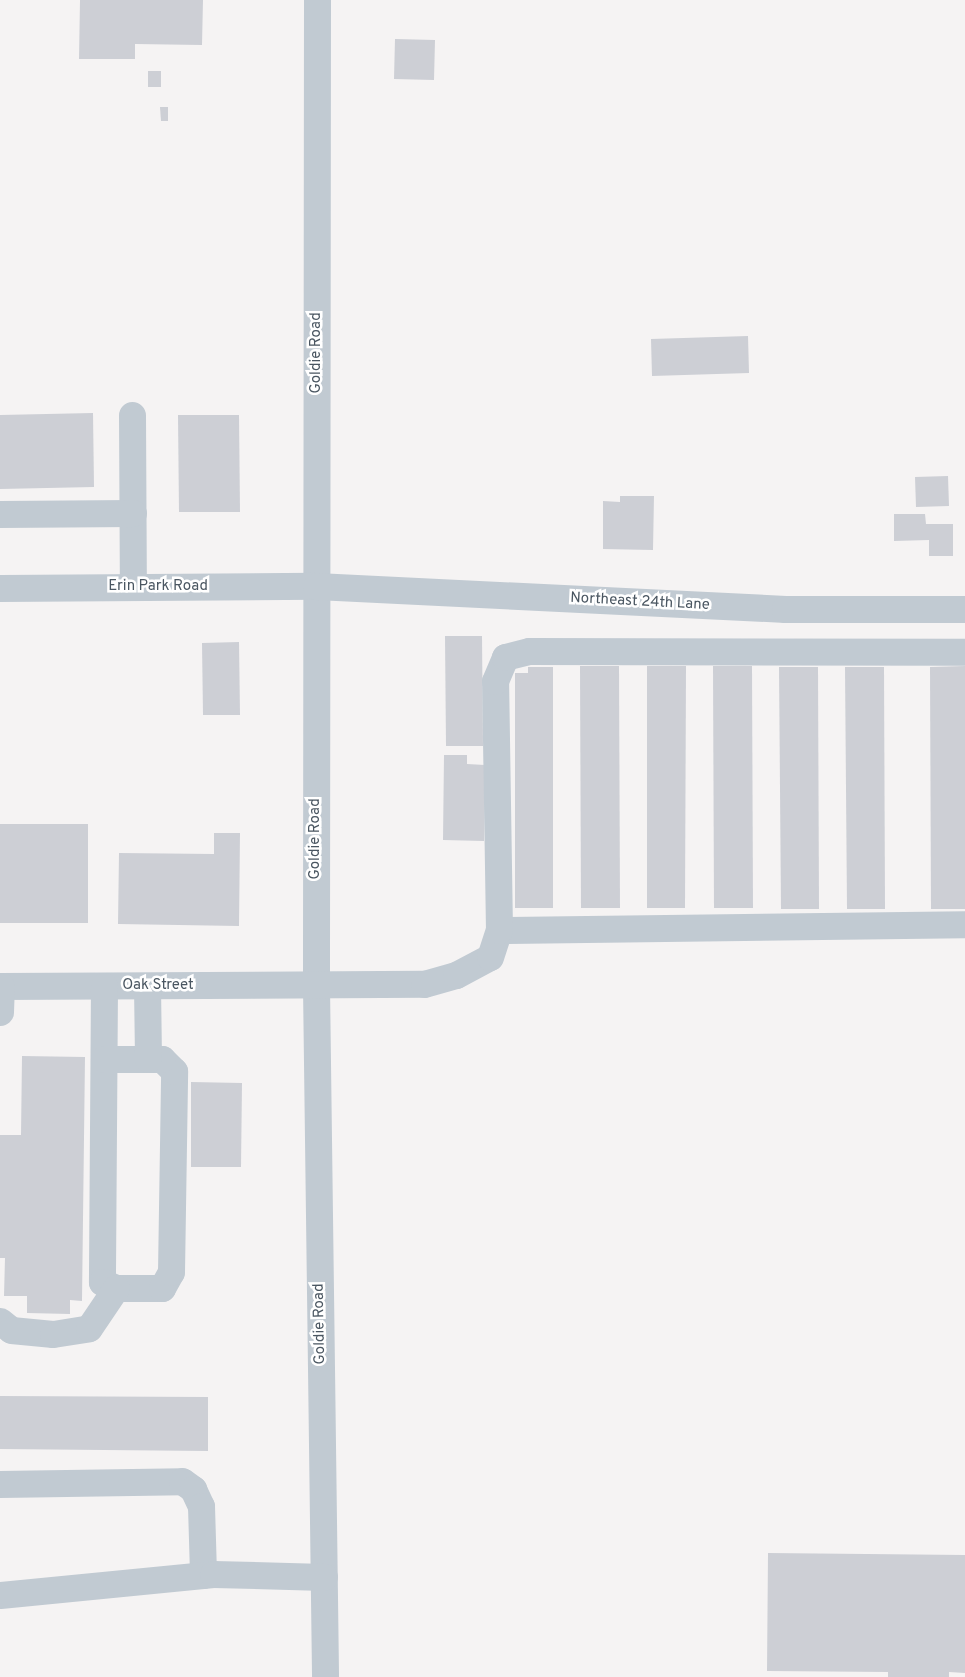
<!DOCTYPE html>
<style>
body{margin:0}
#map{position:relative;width:965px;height:1677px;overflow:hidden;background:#f5f3f3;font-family:Overpass,sans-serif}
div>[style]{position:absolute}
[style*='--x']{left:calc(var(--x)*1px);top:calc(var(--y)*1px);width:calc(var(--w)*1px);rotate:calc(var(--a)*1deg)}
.building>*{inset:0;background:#cdcfd5}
.minor>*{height:27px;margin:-13.5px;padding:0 13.5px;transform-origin:13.5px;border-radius:13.5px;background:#c1cad2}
span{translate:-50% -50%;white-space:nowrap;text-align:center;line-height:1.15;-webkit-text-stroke:5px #fff;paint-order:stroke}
.street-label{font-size:15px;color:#4a5661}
</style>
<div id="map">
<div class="building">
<i style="clip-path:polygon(80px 0,203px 0,202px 45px,135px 44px,135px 59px,79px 59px)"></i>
<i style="clip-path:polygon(395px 39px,435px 40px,434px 80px,394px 79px)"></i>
<i style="clip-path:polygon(148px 71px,161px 71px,161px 87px,148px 87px)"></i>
<i style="clip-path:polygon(160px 107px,168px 107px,168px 121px,161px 121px)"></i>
<i style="clip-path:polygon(748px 336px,749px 373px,652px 376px,651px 339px)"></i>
<i style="clip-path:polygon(93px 413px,94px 487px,0 489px,0 415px)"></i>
<i style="clip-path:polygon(178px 415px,239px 415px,240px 512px,179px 512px)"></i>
<i style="clip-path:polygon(948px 476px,949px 506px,916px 507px,915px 477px)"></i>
<i style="clip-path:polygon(620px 496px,654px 496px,653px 550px,603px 549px,603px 501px,620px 502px)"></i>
<i style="clip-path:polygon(894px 514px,925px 514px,926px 524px,953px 524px,953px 556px,929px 556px,929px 540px,894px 541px)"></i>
<i style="clip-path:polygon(445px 636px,482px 636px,483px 746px,446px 746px)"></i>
<i style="clip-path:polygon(239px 642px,240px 715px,203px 715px,202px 643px)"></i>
<i style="clip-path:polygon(580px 666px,619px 666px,620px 908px,581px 908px)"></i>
<i style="clip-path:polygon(647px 666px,686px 666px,685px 908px,647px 908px)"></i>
<i style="clip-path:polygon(713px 666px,752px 666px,753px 908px,714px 908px)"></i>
<i style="clip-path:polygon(965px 666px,965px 909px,931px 909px,930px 667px)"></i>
<i style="clip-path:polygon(528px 667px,553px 667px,553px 908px,515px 908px,515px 673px,528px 673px)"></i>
<i style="clip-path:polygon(779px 667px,818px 667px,819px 909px,781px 909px)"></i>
<i style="clip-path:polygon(845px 667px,884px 667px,885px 909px,847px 909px)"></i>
<i style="clip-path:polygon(444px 755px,467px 755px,467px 764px,485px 765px,484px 841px,443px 840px)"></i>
<i style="clip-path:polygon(0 824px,88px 824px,88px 923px,0 923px)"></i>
<i style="clip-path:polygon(214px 833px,240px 833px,239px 926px,118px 924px,119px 853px,214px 854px)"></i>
<i style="clip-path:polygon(22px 1056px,85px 1057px,82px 1301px,70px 1300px,70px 1314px,27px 1313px,27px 1296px,4px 1296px,5px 1258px,0 1258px,0 1135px,21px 1135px)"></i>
<i style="clip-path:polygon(191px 1082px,242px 1083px,241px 1167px,191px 1167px)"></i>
<i style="clip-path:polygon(0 1396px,208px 1397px,208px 1451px,0 1449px)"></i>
<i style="clip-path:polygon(768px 1553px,965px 1555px,965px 1673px,949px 1672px,949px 1677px,888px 1677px,888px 1672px,767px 1671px)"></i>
</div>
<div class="minor">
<i style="--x:317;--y:0;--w:986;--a:90.06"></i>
<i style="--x:316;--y:986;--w:691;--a:89.25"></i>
<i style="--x:132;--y:415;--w:172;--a:89.7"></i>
<i style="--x:0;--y:514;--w:133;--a:-0.4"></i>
<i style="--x:0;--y:588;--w:316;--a:-0.4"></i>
<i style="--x:316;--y:586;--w:470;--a:2.8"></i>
<i style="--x:785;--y:609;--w:180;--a:0"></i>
<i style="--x:499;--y:930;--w:466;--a:-0.7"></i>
<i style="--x:0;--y:986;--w:424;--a:-0.3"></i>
<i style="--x:424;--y:984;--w:33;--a:-16"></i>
<i style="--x:456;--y:975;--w:38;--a:-28"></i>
<i style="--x:490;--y:957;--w:28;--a:-72"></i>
<i style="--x:499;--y:930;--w:249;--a:-90.9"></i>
<i style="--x:495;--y:681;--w:26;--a:-67"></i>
<i style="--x:505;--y:657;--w:25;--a:-14"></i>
<i style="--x:529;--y:651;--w:436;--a:0.1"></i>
<i style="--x:104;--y:986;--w:296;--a:90.4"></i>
<i style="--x:102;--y:1282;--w:15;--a:23"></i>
<i style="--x:116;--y:1288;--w:46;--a:0"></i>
<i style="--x:162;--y:1288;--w:18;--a:-61"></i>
<i style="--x:171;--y:1272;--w:201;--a:-89.1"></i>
<i style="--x:174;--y:1071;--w:17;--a:-135"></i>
<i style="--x:162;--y:1059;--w:58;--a:180"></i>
<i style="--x:147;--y:986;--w:73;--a:89.2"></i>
<i style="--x:0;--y:1012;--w:26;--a:-88"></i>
<i style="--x:0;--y:1321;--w:14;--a:39"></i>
<i style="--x:11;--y:1330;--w:42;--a:5.4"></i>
<i style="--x:53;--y:1334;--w:36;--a:-9"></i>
<i style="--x:89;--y:1328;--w:48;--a:-56"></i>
<i style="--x:0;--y:1484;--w:182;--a:-0.9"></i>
<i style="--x:182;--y:1481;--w:14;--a:36"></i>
<i style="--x:193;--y:1489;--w:19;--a:65"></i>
<i style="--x:201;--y:1506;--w:69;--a:88.3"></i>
<i style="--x:0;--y:1595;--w:214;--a:-5.6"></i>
<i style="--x:213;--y:1574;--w:111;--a:1.5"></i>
</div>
<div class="street-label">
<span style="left:317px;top:353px;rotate:-90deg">Goldie Road</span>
<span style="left:158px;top:587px">Erin Park Road</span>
<span style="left:640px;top:602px;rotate:3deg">Northeast 24th Lane</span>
<span style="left:316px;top:839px;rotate:-90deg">Goldie Road</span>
<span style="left:158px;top:986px">Oak Street</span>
<span style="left:320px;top:1324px;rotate:-91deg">Goldie Road</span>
</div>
</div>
